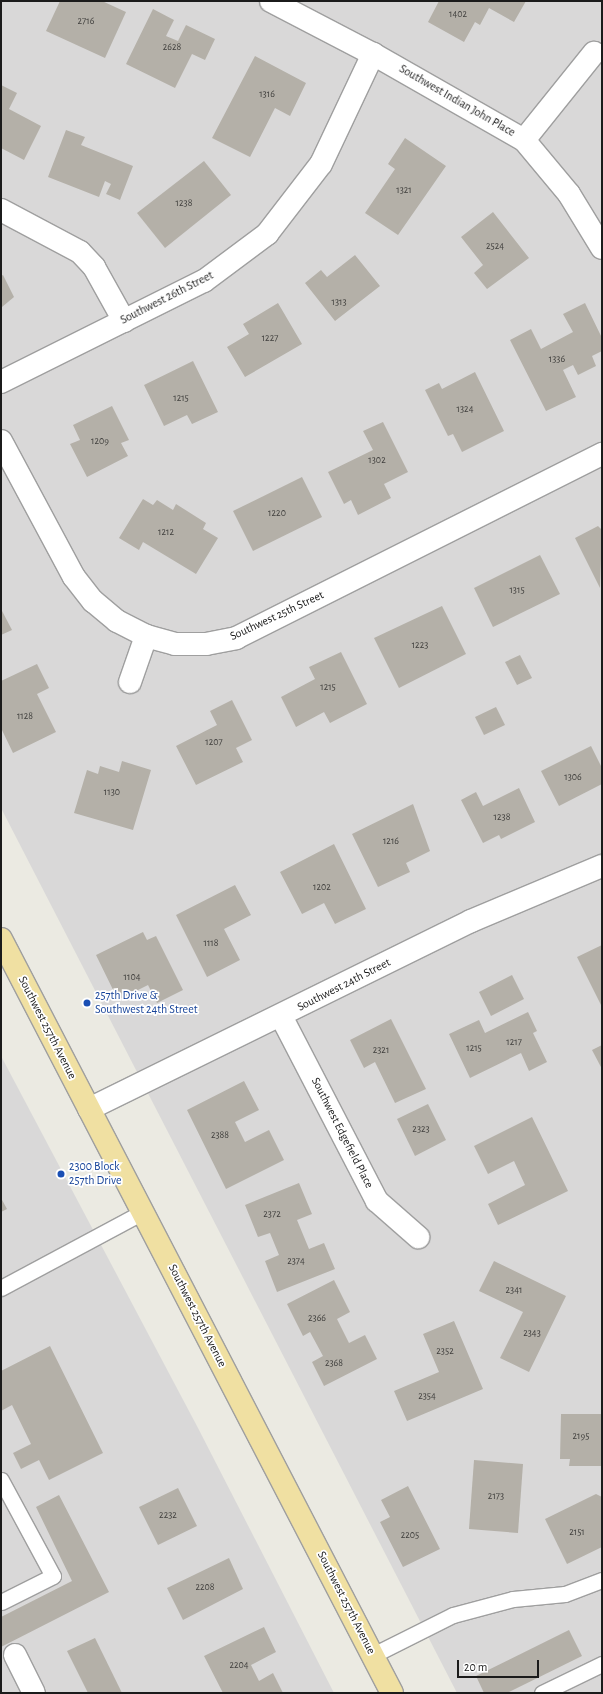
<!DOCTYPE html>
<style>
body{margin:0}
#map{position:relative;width:603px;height:1694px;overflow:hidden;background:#ebeae2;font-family:"Alegreya Sans",sans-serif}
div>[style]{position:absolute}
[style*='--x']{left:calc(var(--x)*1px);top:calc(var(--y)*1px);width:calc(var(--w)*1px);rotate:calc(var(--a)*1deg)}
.residential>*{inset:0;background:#d9d8d8}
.building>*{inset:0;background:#b4b0a8}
.roads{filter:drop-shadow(1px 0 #9f9f9f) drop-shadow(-1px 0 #9f9f9f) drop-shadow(0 1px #9f9f9f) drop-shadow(0 -1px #9f9f9f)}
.service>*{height:15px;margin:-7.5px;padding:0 7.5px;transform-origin:7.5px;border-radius:7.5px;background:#fff}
.minor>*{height:22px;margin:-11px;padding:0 11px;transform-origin:11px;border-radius:11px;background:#fff}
.primary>*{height:22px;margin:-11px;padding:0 11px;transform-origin:11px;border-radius:11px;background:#f0e0a2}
.dots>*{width:11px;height:11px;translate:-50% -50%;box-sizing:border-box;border:2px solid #fff;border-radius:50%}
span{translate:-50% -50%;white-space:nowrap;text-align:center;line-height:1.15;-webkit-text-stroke:3.5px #fff;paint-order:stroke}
.number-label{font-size:10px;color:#41403e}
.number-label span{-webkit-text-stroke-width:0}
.street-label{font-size:12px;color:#1b1b1b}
.transit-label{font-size:12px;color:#164399}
.left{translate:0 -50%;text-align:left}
.frame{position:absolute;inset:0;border:2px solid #1b1b1b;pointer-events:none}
.scale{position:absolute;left:457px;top:1660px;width:82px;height:18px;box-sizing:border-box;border:2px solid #1b1b1b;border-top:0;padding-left:5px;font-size:12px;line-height:14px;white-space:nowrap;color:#1b1b1b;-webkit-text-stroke:3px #fff;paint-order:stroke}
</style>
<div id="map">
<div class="residential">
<i style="clip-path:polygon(1px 1px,602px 1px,602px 1693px,457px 1693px,1px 808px)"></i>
<i style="clip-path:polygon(1px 1056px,198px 1428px,334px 1693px,1px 1693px)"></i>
</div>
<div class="building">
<i style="clip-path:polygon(60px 1px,102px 1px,126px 12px,105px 58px,46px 31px)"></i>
<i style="clip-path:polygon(439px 1px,526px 1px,514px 22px,489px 8px,480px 25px,475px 22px,464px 42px,428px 22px)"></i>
<i style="clip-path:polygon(153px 9px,174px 20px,166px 36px,178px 41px,186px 25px,215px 39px,205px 60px,192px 54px,175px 88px,126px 64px)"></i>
<i style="clip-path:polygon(255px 56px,306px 83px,290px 116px,275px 108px,250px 157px,212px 138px)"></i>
<i style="clip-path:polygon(1px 85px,17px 93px,9px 109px,41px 126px,24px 160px,1px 148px)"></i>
<i style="clip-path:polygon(66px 130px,85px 137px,81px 145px,133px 166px,120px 200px,106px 194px,111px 184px,105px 181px,99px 197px,48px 177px)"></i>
<i style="clip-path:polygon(405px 138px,446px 166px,398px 235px,365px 213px,395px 169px,388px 164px)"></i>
<i style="clip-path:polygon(204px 161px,231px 195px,165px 248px,137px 213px)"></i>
<i style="clip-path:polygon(493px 212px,529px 258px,487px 289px,474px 273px,483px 265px,461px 237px)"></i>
<i style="clip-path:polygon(355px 255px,380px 286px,335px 321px,305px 283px,321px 270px,327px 277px)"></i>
<i style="clip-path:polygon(3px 275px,14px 297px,2px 307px,1px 276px)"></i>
<i style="clip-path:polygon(278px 303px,302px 344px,245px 377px,227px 347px,249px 334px,243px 324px)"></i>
<i style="clip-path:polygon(585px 303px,602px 338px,602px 351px,592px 356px,596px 366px,578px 375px,573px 365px,563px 370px,576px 397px,546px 411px,510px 340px,531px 329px,541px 349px,573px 332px,563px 314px)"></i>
<i style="clip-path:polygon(193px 361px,218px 412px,192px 424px,187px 415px,164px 426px,144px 385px)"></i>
<i style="clip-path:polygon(475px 372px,504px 431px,462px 452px,453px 434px,448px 436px,425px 390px,439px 383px,442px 389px)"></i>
<i style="clip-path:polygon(112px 406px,129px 440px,121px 443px,128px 456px,87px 477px,70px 444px,80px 440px,73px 425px)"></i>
<i style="clip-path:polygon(383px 422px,408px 472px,384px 484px,391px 498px,358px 515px,351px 500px,344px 504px,328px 472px,373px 450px,363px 431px)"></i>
<i style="clip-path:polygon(302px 477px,322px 517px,253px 551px,233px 511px)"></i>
<i style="clip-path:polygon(143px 499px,153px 505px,157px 500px,173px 510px,176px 504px,206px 523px,203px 529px,218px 538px,196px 574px,143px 542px,139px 550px,119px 538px)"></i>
<i style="clip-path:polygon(598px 526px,602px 530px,600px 588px,575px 538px)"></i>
<i style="clip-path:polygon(540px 555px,560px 594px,493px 627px,474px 588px)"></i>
<i style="clip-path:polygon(442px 606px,466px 654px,399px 688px,374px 638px)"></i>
<i style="clip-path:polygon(1px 609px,12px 630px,1px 635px)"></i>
<i style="clip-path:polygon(341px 652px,367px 704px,330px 723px,324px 712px,296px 727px,281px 697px,315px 679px,309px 667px)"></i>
<i style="clip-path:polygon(520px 655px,532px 678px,517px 685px,505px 662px)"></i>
<i style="clip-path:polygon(37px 664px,49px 688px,37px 694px,56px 732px,13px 753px,1px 728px,1px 681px)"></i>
<i style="clip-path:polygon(232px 700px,252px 740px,236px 748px,243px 762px,196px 785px,176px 746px,217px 725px,210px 711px)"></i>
<i style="clip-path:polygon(496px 707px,505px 725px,484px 735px,475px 717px)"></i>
<i style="clip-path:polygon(591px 746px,602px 768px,602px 784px,559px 806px,541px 771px)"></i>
<i style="clip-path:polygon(122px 761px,151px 770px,133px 830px,74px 813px,87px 770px,98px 774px,100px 766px,119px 772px)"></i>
<i style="clip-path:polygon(519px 788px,535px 822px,501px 839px,499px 835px,483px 843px,461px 800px,476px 792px,483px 806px)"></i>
<i style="clip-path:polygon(413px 804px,430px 851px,406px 863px,410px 872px,378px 887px,352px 834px)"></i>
<i style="clip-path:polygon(334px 844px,366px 909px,335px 924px,324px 903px,302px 914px,280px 872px)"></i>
<i style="clip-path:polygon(235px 885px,251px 915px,224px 929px,240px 960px,207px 977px,176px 915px)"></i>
<i style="clip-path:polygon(143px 932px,147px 940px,156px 936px,183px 990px,157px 1003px,148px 985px,118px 1000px,96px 955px)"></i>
<i style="clip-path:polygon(602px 945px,602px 1007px,577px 957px)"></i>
<i style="clip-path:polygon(512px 975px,524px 999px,491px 1016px,479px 992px)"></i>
<i style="clip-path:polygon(528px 1012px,537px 1031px,533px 1033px,547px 1062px,529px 1071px,521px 1053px,470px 1078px,449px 1034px,479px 1020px,485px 1033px)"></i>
<i style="clip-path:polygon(391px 1019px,426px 1089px,395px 1103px,375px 1062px,364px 1068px,350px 1040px)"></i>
<i style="clip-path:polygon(602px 1045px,602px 1069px,592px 1050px)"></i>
<i style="clip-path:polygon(244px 1081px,259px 1110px,235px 1122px,245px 1142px,269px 1130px,284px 1160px,226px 1189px,187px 1110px)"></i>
<i style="clip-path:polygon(428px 1104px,446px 1140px,415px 1156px,397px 1119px)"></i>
<i style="clip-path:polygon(532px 1117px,568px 1191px,498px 1225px,488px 1204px,525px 1185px,514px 1161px,488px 1174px,474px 1146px)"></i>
<i style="clip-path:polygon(299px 1183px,312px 1214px,297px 1220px,309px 1249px,324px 1243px,335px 1269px,277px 1292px,265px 1261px,279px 1255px,270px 1233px,258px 1237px,245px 1205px)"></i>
<i style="clip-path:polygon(1px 1198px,7px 1209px,1px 1212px)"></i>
<i style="clip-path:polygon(494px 1261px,566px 1296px,529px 1372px,500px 1358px,523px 1312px,479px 1291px)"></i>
<i style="clip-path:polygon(334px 1280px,350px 1312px,337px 1319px,349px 1343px,365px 1335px,377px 1359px,324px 1386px,312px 1362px,323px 1356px,310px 1332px,303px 1336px,287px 1304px)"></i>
<i style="clip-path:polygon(454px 1321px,483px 1389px,407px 1421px,394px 1391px,439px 1372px,423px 1334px)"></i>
<i style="clip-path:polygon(50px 1346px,103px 1453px,49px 1480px,39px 1460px,21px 1469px,13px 1453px,31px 1444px,12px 1405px,1px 1411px,1px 1371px)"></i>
<i style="clip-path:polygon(561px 1414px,602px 1414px,602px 1466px,569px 1466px,570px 1459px,560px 1459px)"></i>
<i style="clip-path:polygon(474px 1460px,523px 1464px,518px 1533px,469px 1529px)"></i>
<i style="clip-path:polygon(408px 1486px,440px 1549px,403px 1567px,380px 1522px,390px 1517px,381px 1500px)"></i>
<i style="clip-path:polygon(178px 1488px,197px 1526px,158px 1545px,139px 1507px)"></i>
<i style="clip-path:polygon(596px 1494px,602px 1497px,602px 1547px,567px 1564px,545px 1519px)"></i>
<i style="clip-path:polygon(59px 1495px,109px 1592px,1px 1647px,1px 1617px,72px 1581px,36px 1507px)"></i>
<i style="clip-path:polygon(229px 1558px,243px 1589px,183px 1620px,167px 1588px)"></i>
<i style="clip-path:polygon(264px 1627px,276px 1652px,251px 1665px,259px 1681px,273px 1673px,283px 1693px,223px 1693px,204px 1656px)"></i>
<i style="clip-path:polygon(569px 1630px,582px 1656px,507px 1693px,484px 1693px,476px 1676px)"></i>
<i style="clip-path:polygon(95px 1638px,122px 1693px,88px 1693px,67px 1651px)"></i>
</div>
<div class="roads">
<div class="service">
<i style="--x:1;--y:1288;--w:161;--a:-28.2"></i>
<i style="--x:1;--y:1480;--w:109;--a:61.6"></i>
<i style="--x:53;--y:1576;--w:58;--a:153.4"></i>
<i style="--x:373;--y:1655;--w:89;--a:-26.6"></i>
<i style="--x:453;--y:1615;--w:62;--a:-14.9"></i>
<i style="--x:513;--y:1599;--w:52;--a:-5.5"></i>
<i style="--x:565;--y:1594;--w:40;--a:-21"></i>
<i style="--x:542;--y:1693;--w:67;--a:-25.8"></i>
</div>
<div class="minor">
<i style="--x:271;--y:1;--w:115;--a:27.5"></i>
<i style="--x:373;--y:54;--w:174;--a:29.7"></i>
<i style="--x:524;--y:140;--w:70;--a:50.2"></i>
<i style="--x:569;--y:194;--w:63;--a:58.6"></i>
<i style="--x:524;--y:140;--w:112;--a:-51.2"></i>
<i style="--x:1;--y:210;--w:89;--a:28"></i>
<i style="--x:80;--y:252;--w:21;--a:47"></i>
<i style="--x:94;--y:267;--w:62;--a:60.9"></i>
<i style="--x:1;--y:382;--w:227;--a:-26.5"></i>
<i style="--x:204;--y:281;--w:79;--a:-36.7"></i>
<i style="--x:267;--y:234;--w:88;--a:-52.4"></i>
<i style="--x:321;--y:164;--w:122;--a:-64.7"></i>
<i style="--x:1;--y:441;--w:154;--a:61.8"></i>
<i style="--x:74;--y:577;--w:31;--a:52"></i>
<i style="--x:93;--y:601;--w:31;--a:40"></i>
<i style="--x:117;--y:621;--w:33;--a:27"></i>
<i style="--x:146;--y:636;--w:30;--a:15"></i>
<i style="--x:175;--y:644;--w:31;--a:0"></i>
<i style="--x:206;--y:644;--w:31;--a:-11"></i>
<i style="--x:236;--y:638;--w:410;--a:-26.7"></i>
<i style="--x:130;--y:682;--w:49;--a:-70.8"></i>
<i style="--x:281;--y:1016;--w:208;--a:62.6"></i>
<i style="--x:377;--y:1201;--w:55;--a:41.3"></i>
<i style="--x:89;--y:1109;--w:426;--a:-26.2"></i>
<i style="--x:471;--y:921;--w:142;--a:-22.8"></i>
<i style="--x:15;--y:1655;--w:42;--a:63.4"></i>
</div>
<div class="primary">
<i style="--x:1;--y:939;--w:849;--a:62.59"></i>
</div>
</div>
<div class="dots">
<i style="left:87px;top:1003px;background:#1a4fb4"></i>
<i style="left:61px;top:1174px;background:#1a4fb4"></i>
</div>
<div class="number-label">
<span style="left:458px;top:15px">1402</span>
<span style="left:86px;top:22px">2716</span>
<span style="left:172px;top:48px">2628</span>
<span style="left:267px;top:95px">1316</span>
<span style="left:404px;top:191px">1321</span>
<span style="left:184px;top:204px">1238</span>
<span style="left:495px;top:247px">2524</span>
<span style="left:339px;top:303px">1313</span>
<span style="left:270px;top:339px">1227</span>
<span style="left:557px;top:360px">1336</span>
<span style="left:181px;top:399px">1215</span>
<span style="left:465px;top:410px">1324</span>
<span style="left:100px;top:442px">1209</span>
<span style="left:377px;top:461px">1302</span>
<span style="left:277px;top:514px">1220</span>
<span style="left:166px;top:533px">1212</span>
<span style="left:517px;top:591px">1315</span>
<span style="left:420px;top:646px">1223</span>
<span style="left:328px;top:688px">1215</span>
<span style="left:25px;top:717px">1128</span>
<span style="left:214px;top:743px">1207</span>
<span style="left:573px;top:778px">1306</span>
<span style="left:112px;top:793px">1130</span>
<span style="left:502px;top:818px">1238</span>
<span style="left:391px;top:842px">1216</span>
<span style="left:322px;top:888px">1202</span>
<span style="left:211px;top:944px">1118</span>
<span style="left:132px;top:978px">1104</span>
<span style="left:514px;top:1043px">1217</span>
<span style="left:474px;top:1049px">1215</span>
<span style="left:381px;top:1051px">2321</span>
<span style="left:421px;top:1130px">2323</span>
<span style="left:220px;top:1136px">2388</span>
<span style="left:272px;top:1215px">2372</span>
<span style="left:296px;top:1262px">2374</span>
<span style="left:514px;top:1291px">2341</span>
<span style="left:317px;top:1319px">2366</span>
<span style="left:532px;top:1334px">2343</span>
<span style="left:445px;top:1352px">2352</span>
<span style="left:334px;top:1364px">2368</span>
<span style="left:427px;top:1397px">2354</span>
<span style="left:581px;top:1437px">2195</span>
<span style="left:496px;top:1497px">2173</span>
<span style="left:168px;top:1516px">2232</span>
<span style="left:577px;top:1533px">2151</span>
<span style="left:410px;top:1536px">2205</span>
<span style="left:205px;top:1588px">2208</span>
<span style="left:239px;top:1666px">2204</span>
</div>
<div class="street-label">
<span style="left:457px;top:101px;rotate:30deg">Southwest Indian John Place</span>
<span style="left:167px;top:298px;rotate:-27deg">Southwest 26th Street</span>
<span style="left:277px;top:616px;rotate:-25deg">Southwest 25th Street</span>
<span style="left:344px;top:985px;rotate:-27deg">Southwest 24th Street</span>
<span style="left:47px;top:1028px;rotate:63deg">Southwest 257th Avenue</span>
<span style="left:342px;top:1133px;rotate:63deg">Southwest Edgefield Place</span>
<span style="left:197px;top:1316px;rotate:63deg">Southwest 257th Avenue</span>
<span style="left:346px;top:1603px;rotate:63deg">Southwest 257th Avenue</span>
</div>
<div class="transit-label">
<span class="left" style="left:95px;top:1003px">257th Drive &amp;<br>Southwest 24th Street</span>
<span class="left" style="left:69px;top:1174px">2300 Block<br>257th Drive</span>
</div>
<div class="frame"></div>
<div class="scale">20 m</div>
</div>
